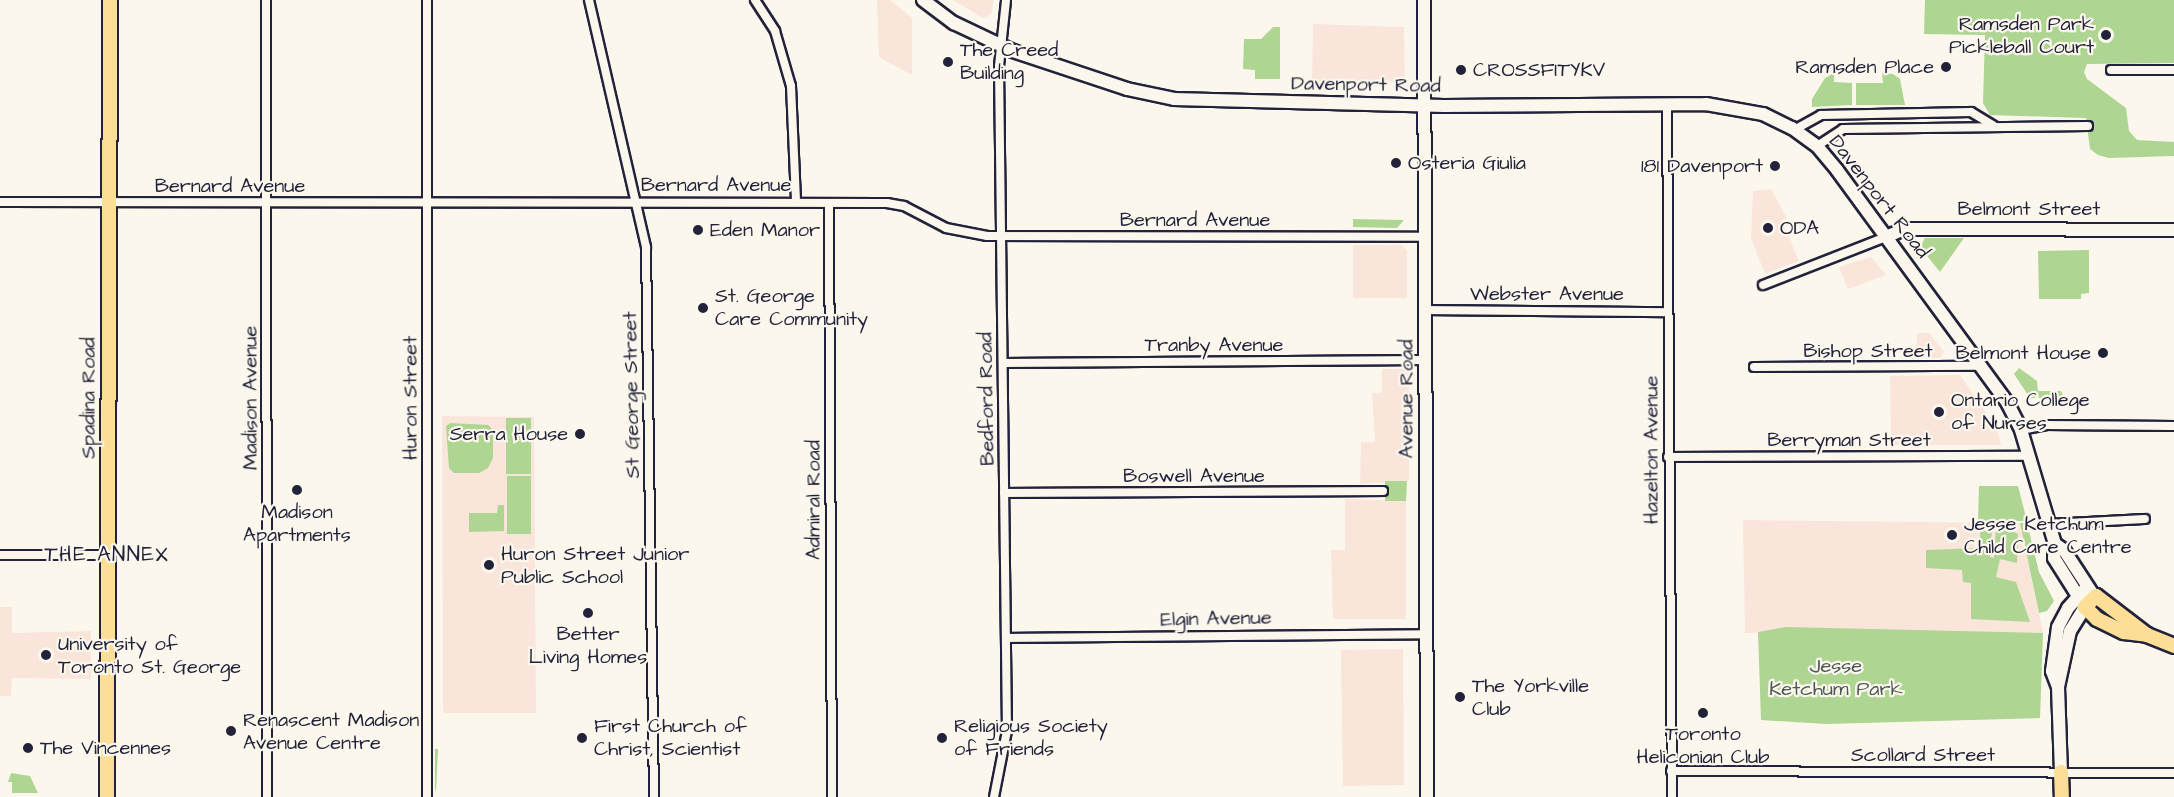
<!DOCTYPE html>
<style>
body{margin:0}
#map{position:relative;width:2174px;height:797px;overflow:hidden;background:#fbf7ec;font-family:"Architects Daughter",sans-serif}
div>[style]{position:absolute}
[style*='--x']{left:calc(var(--x)*1px);top:calc(var(--y)*1px);width:calc(var(--w)*1px);rotate:calc(var(--a)*1deg)}
.built>*{inset:0;background:#fae5db}
.green>*{inset:0;background:#aed692}
.roads{filter:drop-shadow(2px 0 #22223b) drop-shadow(-2px 0 #22223b) drop-shadow(0 2px #22223b) drop-shadow(0 -2px #22223b)}
.street>*{height:8px;margin:-4px;padding:0 4px;transform-origin:4px;border-radius:4px;background:#fbf7ec}
.secondary>*{height:12px;margin:-6px;padding:0 6px;transform-origin:6px;border-radius:6px;background:#fbf7ec}
.primary>*{height:14px;margin:-7px;padding:0 7px;transform-origin:7px;border-radius:7px;background:#fdde96}
.dots>*{width:16px;height:16px;translate:-50% -50%;box-sizing:border-box;border:3px solid #fbf7ec;border-radius:50%}
span{translate:-50% -50%;white-space:nowrap;text-align:center;line-height:1.15;-webkit-text-stroke:4.5px #fbf7ec;paint-order:stroke}
.poi-label{font-size:20px;color:#22223b}
.right{translate:-100% -50%;text-align:right}
.left{translate:0 -50%;text-align:left}
.street-label{font-size:20px;color:#22223b}
.park-label{font-size:20px;color:#4c5855}
.neighbourhood-label{font-size:21px;color:#22223b;letter-spacing:1.5px}
</style>
<div id="map">
<div class="built">
<i style="clip-path:polygon(877px 0,890px 0,912px 18px,912px 75px,879px 57px)"></i>
<i style="clip-path:polygon(953px 0,994px 0,991px 14px,983px 18px)"></i>
<i style="clip-path:polygon(1313px 24px,1404px 27px,1405px 82px,1312px 82px)"></i>
<i style="clip-path:polygon(1771px 189px,1787px 218px,1782px 220px,1799px 261px,1765px 274px,1751px 238px,1753px 191px)"></i>
<i style="clip-path:polygon(1353px 245px,1402px 245px,1407px 251px,1407px 298px,1353px 298px)"></i>
<i style="clip-path:polygon(1871px 257px,1886px 275px,1848px 289px,1839px 267px)"></i>
<i style="clip-path:polygon(1917px 333px,1929px 333px,1944px 352px,1940px 358px,1917px 357px)"></i>
<i style="clip-path:polygon(1382px 369px,1404px 369px,1409px 374px,1409px 481px,1360px 484px,1361px 442px,1375px 442px,1372px 393px,1382px 393px)"></i>
<i style="clip-path:polygon(1960px 375px,1997px 429px,2001px 445px,1891px 445px,1890px 376px)"></i>
<i style="clip-path:polygon(442px 416px,534px 417px,536px 713px,443px 713px)"></i>
<i style="clip-path:polygon(1345px 499px,1406px 501px,1406px 619px,1333px 619px,1331px 550px,1345px 550px)"></i>
<i style="clip-path:polygon(1743px 520px,2020px 523px,2043px 633px,1745px 633px)"></i>
<i style="clip-path:polygon(12px 607px,12px 633px,91px 631px,91px 679px,12px 678px,11px 696px,0 696px,0 607px)"></i>
<i style="clip-path:polygon(1403px 649px,1404px 785px,1343px 786px,1341px 650px)"></i>
</div>
<div class="green">
<i style="clip-path:polygon(1925px 0,2174px 0,2174px 63px,2087px 64px,2084px 72px,2087px 79px,2126px 108px,2129px 131px,2137px 140px,2174px 142px,2174px 156px,2109px 158px,2098px 155px,2090px 149px,2086px 118px,1990px 115px,1983px 103px,1985px 35px,1924px 34px)"></i>
<i style="clip-path:polygon(1273px 27px,1280px 27px,1280px 79px,1255px 79px,1255px 70px,1243px 69px,1244px 39px,1261px 39px)"></i>
<i style="clip-path:polygon(1834px 73px,1834px 82px,1852px 83px,1852px 105px,1812px 107px,1812px 99px,1825px 78px)"></i>
<i style="clip-path:polygon(1882px 73px,1893px 74px,1900px 79px,1905px 105px,1856px 105px,1856px 83px,1883px 83px)"></i>
<i style="clip-path:polygon(1353px 219px,1404px 220px,1397px 228px,1353px 227px)"></i>
<i style="clip-path:polygon(1925px 238px,1964px 238px,1940px 272px,1920px 247px)"></i>
<i style="clip-path:polygon(2089px 250px,2089px 293px,2081px 294px,2081px 299px,2039px 299px,2038px 251px)"></i>
<i style="clip-path:polygon(2019px 368px,2037px 381px,2038px 391px,2061px 391px,2064px 397px,2030px 398px,2014px 374px)"></i>
<i style="clip-path:polygon(506px 418px,531px 418px,531px 474px,506px 474px)"></i>
<i style="clip-path:polygon(450px 423px,488px 425px,493px 430px,493px 458px,488px 468px,479px 473px,454px 473px,449px 468px,446px 426px)"></i>
<i style="clip-path:polygon(507px 476px,531px 476px,531px 534px,507px 534px)"></i>
<i style="clip-path:polygon(1385px 481px,1407px 481px,1406px 501px,1385px 501px)"></i>
<i style="clip-path:polygon(1979px 486px,2018px 486px,2027px 521px,1978px 521px)"></i>
<i style="clip-path:polygon(498px 505px,504px 505px,504px 531px,469px 532px,469px 513px,497px 513px)"></i>
<i style="clip-path:polygon(2020px 523px,2027px 523px,2039px 572px,2054px 601px,2047px 611px,2039px 613px)"></i>
<i style="clip-path:polygon(2007px 529px,2018px 534px,2017px 563px,2000px 559px,1996px 577px,2016px 582px,2030px 622px,1971px 619px,1971px 583px,1963px 582px,1962px 570px,1926px 568px,1926px 550px,1980px 548px,1980px 530px,1992px 530px,1990px 557px,1994px 558px,1996px 530px)"></i>
<i style="clip-path:polygon(1786px 627px,2043px 633px,2040px 718px,1826px 724px,1761px 720px,1758px 632px)"></i>
<i style="clip-path:polygon(435px 749px,438px 749px,436px 792px,435px 788px)"></i>
<i style="clip-path:polygon(11px 773px,30px 776px,38px 793px,12px 793px,12px 782px,8px 782px)"></i>
</div>
<div class="roads">
<div class="street">
<i style="--x:266;--y:0;--w:797;--a:89.93"></i>
<i style="--x:589;--y:0;--w:253;--a:77"></i>
<i style="--x:646;--y:247;--w:550;--a:89.17"></i>
<i style="--x:755;--y:0;--w:37;--a:57"></i>
<i style="--x:775;--y:31;--w:57;--a:73.8"></i>
<i style="--x:791;--y:86;--w:116;--a:87.5"></i>
<i style="--x:2111;--y:70;--w:63;--a:0"></i>
<i style="--x:1667;--y:104;--w:693;--a:89.59"></i>
<i style="--x:1794;--y:130;--w:31;--a:-29"></i>
<i style="--x:1821;--y:115;--w:150;--a:-1.1"></i>
<i style="--x:1971;--y:112;--w:26;--a:31"></i>
<i style="--x:1817;--y:146;--w:31;--a:-33"></i>
<i style="--x:1843;--y:129;--w:245;--a:-0.7"></i>
<i style="--x:0;--y:202;--w:887;--a:0.06"></i>
<i style="--x:887;--y:203;--w:17;--a:10"></i>
<i style="--x:904;--y:206;--w:47;--a:27.6"></i>
<i style="--x:946;--y:228;--w:42;--a:11"></i>
<i style="--x:987;--y:236;--w:438;--a:0.1"></i>
<i style="--x:829;--y:204;--w:593;--a:89.71"></i>
<i style="--x:1763;--y:285;--w:132;--a:-21.3"></i>
<i style="--x:1426;--y:310;--w:242;--a:0.5"></i>
<i style="--x:1003;--y:363;--w:423;--a:-0.4"></i>
<i style="--x:1754;--y:367;--w:227;--a:-0.3"></i>
<i style="--x:2021;--y:430;--w:25;--a:-11"></i>
<i style="--x:2046;--y:425;--w:128;--a:0.4"></i>
<i style="--x:1668;--y:457;--w:362;--a:-0.2"></i>
<i style="--x:1004;--y:493;--w:379;--a:-0.3"></i>
<i style="--x:2049;--y:524;--w:96;--a:-3"></i>
<i style="--x:0;--y:555;--w:107;--a:0"></i>
<i style="--x:1006;--y:638;--w:420;--a:-0.5"></i>
<i style="--x:1671;--y:771;--w:503;--a:0.23"></i>
<i style="--x:427;--y:797;--w:797;--a:-90"></i>
<i style="--x:994;--y:797;--w:67;--a:-78.9"></i>
<i style="--x:1007;--y:731;--w:665;--a:-90.69"></i>
<i style="--x:999;--y:66;--w:66;--a:-83.9"></i>
</div>
<div class="secondary">
<i style="--x:923;--y:0;--w:39;--a:37"></i>
<i style="--x:954;--y:23;--w:65;--a:25.4"></i>
<i style="--x:1013;--y:51;--w:120;--a:18.4"></i>
<i style="--x:1127;--y:89;--w:48;--a:12"></i>
<i style="--x:1174;--y:99;--w:270;--a:1.5"></i>
<i style="--x:1444;--y:106;--w:262;--a:-0.4"></i>
<i style="--x:1706;--y:104;--w:58;--a:10"></i>
<i style="--x:1763;--y:114;--w:32;--a:26"></i>
<i style="--x:1792;--y:128;--w:31;--a:36"></i>
<i style="--x:1817;--y:146;--w:31;--a:50"></i>
<i style="--x:1837;--y:170;--w:290;--a:53.8"></i>
<i style="--x:2008;--y:404;--w:29;--a:63"></i>
<i style="--x:2021;--y:430;--w:119;--a:73.4"></i>
<i style="--x:2055;--y:544;--w:14;--a:94"></i>
<i style="--x:2054;--y:558;--w:58;--a:57.7"></i>
<i style="--x:2085;--y:607;--w:28;--a:122"></i>
<i style="--x:2070;--y:631;--w:57;--a:102.1"></i>
<i style="--x:2058;--y:687;--w:85;--a:88"></i>
<i style="--x:1424;--y:0;--w:797;--a:89.78"></i>
<i style="--x:1886;--y:237;--w:20;--a:-24"></i>
<i style="--x:1904;--y:229;--w:16;--a:0"></i>
<i style="--x:1920;--y:229;--w:254;--a:0.2"></i>
<i style="--x:2055;--y:544;--w:11;--a:34"></i>
<i style="--x:2064;--y:550;--w:51;--a:56.9"></i>
<i style="--x:2058;--y:687;--w:17;--a:-111"></i>
<i style="--x:2052;--y:671;--w:44;--a:-82.2"></i>
<i style="--x:2058;--y:627;--w:21;--a:-62"></i>
<i style="--x:2068;--y:608;--w:28;--a:-48"></i>
</div>
<div class="primary">
<i style="--x:2147;--y:635;--w:64;--a:-142.6"></i>
<i style="--x:2096;--y:596;--w:16;--a:135"></i>
<i style="--x:2085;--y:607;--w:17;--a:45"></i>
<i style="--x:2097;--y:619;--w:30;--a:26"></i>
<i style="--x:2124;--y:632;--w:23;--a:7"></i>
<i style="--x:2147;--y:635;--w:29;--a:22"></i>
<i style="--x:2061;--y:772;--w:25;--a:88"></i>
<i style="--x:107;--y:797;--w:797;--a:-89.78"></i>
</div>
</div>
<div class="dots">
<i style="left:2106px;top:35px;background:#22223b"></i>
<i style="left:948px;top:62px;background:#22223b"></i>
<i style="left:1946px;top:67px;background:#22223b"></i>
<i style="left:1461px;top:70px;background:#22223b"></i>
<i style="left:1396px;top:163px;background:#22223b"></i>
<i style="left:1775px;top:166px;background:#22223b"></i>
<i style="left:1768px;top:228px;background:#22223b"></i>
<i style="left:698px;top:230px;background:#22223b"></i>
<i style="left:703px;top:308px;background:#22223b"></i>
<i style="left:2103px;top:353px;background:#22223b"></i>
<i style="left:1939px;top:412px;background:#22223b"></i>
<i style="left:580px;top:434px;background:#22223b"></i>
<i style="left:297px;top:490px;background:#22223b"></i>
<i style="left:1952px;top:535px;background:#22223b"></i>
<i style="left:489px;top:565px;background:#22223b"></i>
<i style="left:588px;top:613px;background:#22223b"></i>
<i style="left:46px;top:655px;background:#22223b"></i>
<i style="left:1460px;top:697px;background:#22223b"></i>
<i style="left:1703px;top:713px;background:#22223b"></i>
<i style="left:231px;top:731px;background:#22223b"></i>
<i style="left:582px;top:738px;background:#22223b"></i>
<i style="left:942px;top:738px;background:#22223b"></i>
<i style="left:28px;top:748px;background:#22223b"></i>
</div>
<div class="poi-label">
<span class="right" style="left:2094px;top:36px">Ramsden Park<br>Pickleball Court</span>
<span class="left" style="left:960px;top:62px">The Creed<br>Building</span>
<span class="right" style="left:1934px;top:67px">Ramsden Place</span>
<span class="left" style="left:1473px;top:70px">CROSSFITYKV</span>
<span class="left" style="left:1408px;top:163px">Osteria Giulia</span>
<span class="right" style="left:1763px;top:166px">181 Davenport</span>
<span class="left" style="left:1780px;top:228px">ODA</span>
<span class="left" style="left:710px;top:230px">Eden Manor</span>
<span class="left" style="left:715px;top:308px">St. George<br>Care Community</span>
<span class="right" style="left:2091px;top:353px">Belmont House</span>
<span class="left" style="left:1951px;top:412px">Ontario College<br>of Nurses</span>
<span class="right" style="left:568px;top:434px">Serra House</span>
<span style="left:297px;top:524px">Madison<br>Apartments</span>
<span class="left" style="left:1964px;top:536px">Jesse Ketchum<br>Child Care Centre</span>
<span class="left" style="left:501px;top:566px">Huron Street Junior<br>Public School</span>
<span style="left:588px;top:646px">Better<br>Living Homes</span>
<span class="left" style="left:58px;top:656px">University of<br>Toronto St. George</span>
<span class="left" style="left:1472px;top:698px">The Yorkville<br>Club</span>
<span class="left" style="left:243px;top:732px">Renascent Madison<br>Avenue Centre</span>
<span class="left" style="left:594px;top:738px">First Church of<br>Christ, Scientist</span>
<span class="left" style="left:954px;top:738px">Religious Society<br>of Friends</span>
<span style="left:1703px;top:746px">Toronto<br>Heliconian Club</span>
<span class="left" style="left:40px;top:748px">The Vincennes</span>
</div>
<div class="street-label">
<span style="left:1366px;top:85px;rotate:1deg">Davenport Road</span>
<span style="left:716px;top:185px">Bernard Avenue</span>
<span style="left:230px;top:186px">Bernard Avenue</span>
<span style="left:1879px;top:197px;rotate:52deg">Davenport Road</span>
<span style="left:2029px;top:209px">Belmont Street</span>
<span style="left:1195px;top:220px">Bernard Avenue</span>
<span style="left:1547px;top:294px">Webster Avenue</span>
<span style="left:1214px;top:345px">Tranby Avenue</span>
<span style="left:1868px;top:351px">Bishop Street</span>
<span style="left:632px;top:395px;rotate:-91deg">St George Street</span>
<span style="left:89px;top:398px;rotate:-90deg">Spadina Road</span>
<span style="left:251px;top:398px;rotate:-90deg">Madison Avenue</span>
<span style="left:411px;top:398px;rotate:-90deg">Huron Street</span>
<span style="left:987px;top:399px;rotate:-91deg">Bedford Road</span>
<span style="left:1407px;top:399px;rotate:-90deg">Avenue Road</span>
<span style="left:1849px;top:440px">Berryman Street</span>
<span style="left:1652px;top:450px;rotate:-90deg">Hazelton Avenue</span>
<span style="left:1194px;top:476px">Boswell Avenue</span>
<span style="left:814px;top:500px;rotate:-90deg">Admiral Road</span>
<span style="left:1216px;top:619px;rotate:-1deg">Elgin Avenue</span>
<span style="left:1923px;top:755px">Scollard Street</span>
</div>
<div class="park-label">
<span style="left:1836px;top:678px">Jesse<br>Ketchum Park</span>
</div>
<div class="neighbourhood-label">
<span style="left:107px;top:555px">THE ANNEX</span>
</div>
</div>
